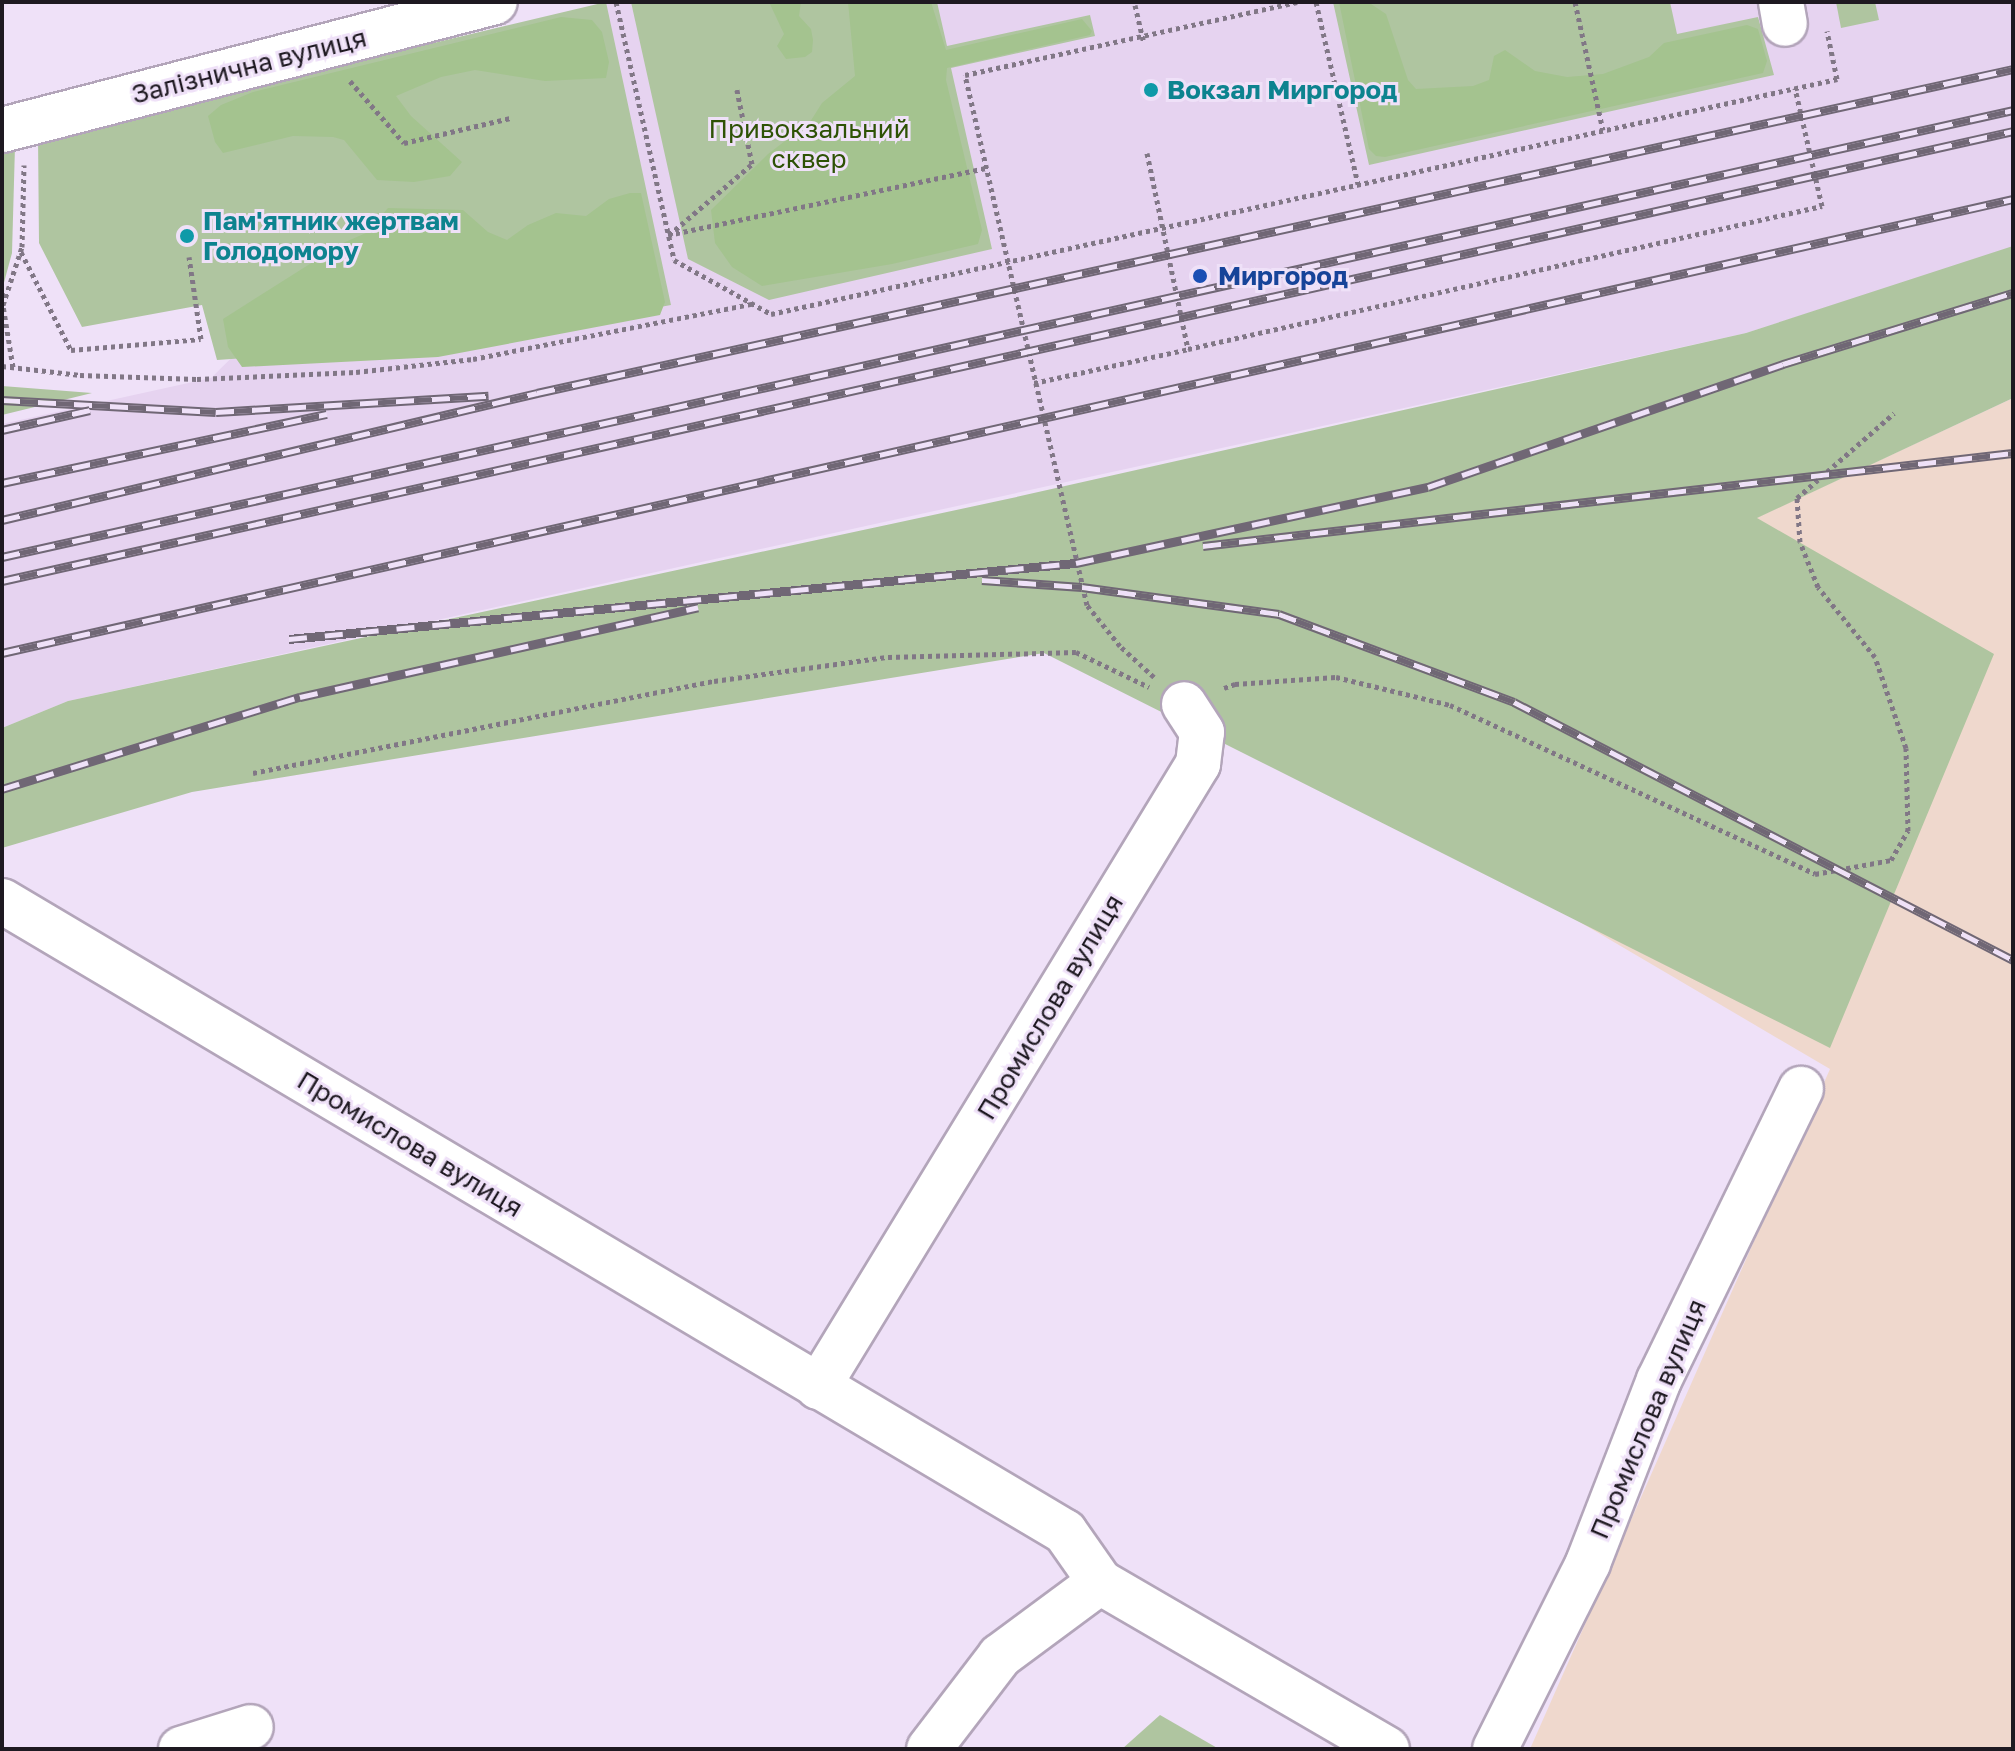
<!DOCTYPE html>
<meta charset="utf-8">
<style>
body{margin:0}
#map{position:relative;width:2015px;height:1751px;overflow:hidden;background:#efe1f8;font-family:"Golos Text",sans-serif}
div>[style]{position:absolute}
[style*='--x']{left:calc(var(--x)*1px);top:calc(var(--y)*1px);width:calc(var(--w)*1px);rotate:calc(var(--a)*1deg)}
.industrial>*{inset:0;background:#efd8cd}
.built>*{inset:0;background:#e6d3f0}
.green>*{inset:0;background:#afc5a0}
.forest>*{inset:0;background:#a4c38f}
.path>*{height:5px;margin-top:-2.5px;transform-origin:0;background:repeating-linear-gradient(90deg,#817786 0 4px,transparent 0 8px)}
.roads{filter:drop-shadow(2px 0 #b3a5ba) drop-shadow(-2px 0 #b3a5ba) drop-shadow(0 2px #b3a5ba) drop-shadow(0 -2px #b3a5ba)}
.minor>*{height:44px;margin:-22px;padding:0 22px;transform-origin:22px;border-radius:22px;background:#fff}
.rail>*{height:9px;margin-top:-4.5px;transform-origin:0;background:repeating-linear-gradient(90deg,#efe1f8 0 18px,#706775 0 36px);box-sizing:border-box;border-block:2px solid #706775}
.dots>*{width:22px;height:22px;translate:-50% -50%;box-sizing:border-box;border:4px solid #efe1f8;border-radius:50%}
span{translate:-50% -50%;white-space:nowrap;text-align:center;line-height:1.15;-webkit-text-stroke:6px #efe1f8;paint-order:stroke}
.street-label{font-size:26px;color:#1e1921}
.culture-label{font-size:26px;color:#0d838f;font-weight:700}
.left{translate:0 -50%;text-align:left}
.park-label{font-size:26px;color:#2e5205}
.transit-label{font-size:26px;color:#164399;font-weight:700}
.frame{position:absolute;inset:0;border:4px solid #1e1921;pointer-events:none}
</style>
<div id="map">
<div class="industrial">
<i style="clip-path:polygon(2013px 398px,2013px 1749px,1530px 1749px,1830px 1069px,1246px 726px,1756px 518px)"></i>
</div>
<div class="built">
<i style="clip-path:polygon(608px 2px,2013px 2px,2013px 248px,1746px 333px,68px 701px,2px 728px,2px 424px,211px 378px,589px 6px)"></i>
</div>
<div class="green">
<i style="clip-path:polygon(606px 2px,671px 305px,467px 342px,217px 360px,202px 305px,82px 327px,39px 243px,38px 137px)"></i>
<i style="clip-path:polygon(631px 2px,937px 2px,947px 46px,1090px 15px,1095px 36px,951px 68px,992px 249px,769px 300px,688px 259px)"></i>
<i style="clip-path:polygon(1333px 2px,1670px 2px,1677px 34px,1758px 17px,1774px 75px,1369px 165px)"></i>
<i style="clip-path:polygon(1836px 2px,1875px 2px,1879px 20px,1841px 28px)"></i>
<i style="clip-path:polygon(15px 146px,12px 253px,2px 290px,2px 149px)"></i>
<i style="clip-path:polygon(2013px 246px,2013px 398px,1757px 518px,1994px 654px,1830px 1048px,1044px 653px,192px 792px,2px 848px,2px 728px,68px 701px,1012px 498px,1746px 333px)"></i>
<i style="clip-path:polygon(2px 386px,92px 393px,2px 415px)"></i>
<i style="clip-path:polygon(1160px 1715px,1219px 1749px,1122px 1749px)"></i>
</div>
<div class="forest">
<i style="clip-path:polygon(769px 2px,801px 2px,799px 16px,811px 29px,813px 40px,812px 52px,805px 57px,786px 59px,777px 46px,784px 34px)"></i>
<i style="clip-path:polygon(848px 2px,931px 2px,946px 50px,1082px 19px,1092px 31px,1090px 35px,947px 68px,946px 80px,982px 230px,978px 244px,892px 264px,762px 286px,732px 267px,715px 243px,711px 210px,768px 154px,810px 122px,822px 103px,855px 76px)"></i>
<i style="clip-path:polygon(1339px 2px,1368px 2px,1386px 14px,1408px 80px,1416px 89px,1473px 86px,1489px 80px,1494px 56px,1505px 50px,1535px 71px,1567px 77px,1603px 74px,1649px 57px,1664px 43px,1747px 25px,1758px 29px,1767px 61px,1763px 73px,1385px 157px,1376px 156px,1369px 149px)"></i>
<i style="clip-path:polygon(561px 17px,592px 20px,602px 32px,609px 62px,606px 78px,545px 81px,475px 70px,441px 77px,396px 96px,411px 116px,462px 162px,450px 176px,414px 182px,377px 180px,344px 140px,333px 137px,293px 136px,223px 153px,215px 142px,208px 116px,221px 105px,253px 92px)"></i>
<i style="clip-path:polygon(630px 193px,641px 193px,665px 302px,660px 315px,438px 357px,242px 367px,228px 347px,223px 319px,343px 243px,366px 233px,388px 208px,463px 210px,488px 232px,507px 240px,528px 225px,556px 213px,586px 216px,609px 199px)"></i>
</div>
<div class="path">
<i style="--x:616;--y:2;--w:264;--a:77.3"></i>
<i style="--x:674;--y:260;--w:111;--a:29.1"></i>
<i style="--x:771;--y:314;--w:1092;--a:-12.43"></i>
<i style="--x:1837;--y:79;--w:49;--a:-101.8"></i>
<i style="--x:1316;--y:2;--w:187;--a:77"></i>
<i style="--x:1575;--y:2;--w:131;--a:77.7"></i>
<i style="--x:1135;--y:5;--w:37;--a:77"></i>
<i style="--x:350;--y:81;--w:82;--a:48.9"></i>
<i style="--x:404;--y:143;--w:110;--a:-13.2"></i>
<i style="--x:1147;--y:153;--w:200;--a:78.2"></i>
<i style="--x:1188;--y:349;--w:650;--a:-12.71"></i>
<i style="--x:1822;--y:206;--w:121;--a:-102.9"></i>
<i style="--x:668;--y:235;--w:325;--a:-11.9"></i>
<i style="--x:669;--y:235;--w:109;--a:-40.5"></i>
<i style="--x:752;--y:164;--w:76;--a:-101.5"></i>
<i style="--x:21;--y:252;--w:110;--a:63"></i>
<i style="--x:71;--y:350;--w:130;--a:-4.8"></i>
<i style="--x:201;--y:339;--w:83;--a:-98.3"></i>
<i style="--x:2;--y:366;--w:79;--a:6.6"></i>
<i style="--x:80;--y:375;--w:117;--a:2"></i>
<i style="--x:197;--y:379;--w:159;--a:-2.5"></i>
<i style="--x:356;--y:372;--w:118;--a:-6.3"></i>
<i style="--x:473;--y:359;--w:284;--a:-11.2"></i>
<i style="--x:13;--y:367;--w:63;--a:-99.2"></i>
<i style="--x:3;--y:305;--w:61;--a:-71.9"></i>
<i style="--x:22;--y:247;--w:82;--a:-88.6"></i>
<i style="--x:1034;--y:383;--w:158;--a:-12.4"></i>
<i style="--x:1154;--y:677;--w:46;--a:-137.6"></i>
<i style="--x:1120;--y:646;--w:53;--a:-128.8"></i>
<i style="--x:1087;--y:605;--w:544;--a:-102.96"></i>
<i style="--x:965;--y:75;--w:340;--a:-12.4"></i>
<i style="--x:1224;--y:688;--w:12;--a:-20"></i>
<i style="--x:1235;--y:684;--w:101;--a:-4"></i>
<i style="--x:1336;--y:677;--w:117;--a:13.8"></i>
<i style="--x:1450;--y:705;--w:402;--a:24.8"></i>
<i style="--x:1815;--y:874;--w:77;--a:-10.4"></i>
<i style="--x:1891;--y:860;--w:34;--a:-60"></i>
<i style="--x:1908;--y:831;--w:83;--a:-91.4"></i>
<i style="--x:1906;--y:748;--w:96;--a:-108.8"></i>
<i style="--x:1875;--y:657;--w:90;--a:-129.2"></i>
<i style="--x:1818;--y:587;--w:48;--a:-111.8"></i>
<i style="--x:1800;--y:542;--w:44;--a:-93.9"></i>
<i style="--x:1797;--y:498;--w:129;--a:-41.2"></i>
<i style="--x:253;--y:773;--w:470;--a:-11.3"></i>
<i style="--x:714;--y:681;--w:176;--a:-7.9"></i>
<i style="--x:888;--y:657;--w:188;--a:-1.5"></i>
<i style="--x:1076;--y:652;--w:81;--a:25.6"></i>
</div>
<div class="roads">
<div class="minor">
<i style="--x:1781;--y:2;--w:22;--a:80"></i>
<i style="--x:2;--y:130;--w:509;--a:-14.55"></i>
<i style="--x:2;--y:901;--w:1236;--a:30.69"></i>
<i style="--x:1065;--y:1532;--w:61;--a:55"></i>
<i style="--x:1100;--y:1582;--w:332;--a:30.2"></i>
<i style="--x:818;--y:1387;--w:730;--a:-58.62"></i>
<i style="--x:1198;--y:764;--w:32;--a:-83"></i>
<i style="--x:1202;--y:732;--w:33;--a:-123"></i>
<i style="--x:181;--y:1749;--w:73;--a:-17.4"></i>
<i style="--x:929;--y:1749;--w:117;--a:-52.6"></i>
<i style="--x:1000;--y:1656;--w:124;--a:-36.5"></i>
<i style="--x:1495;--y:1749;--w:208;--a:-63.4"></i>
<i style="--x:1588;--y:1563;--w:196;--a:-68.8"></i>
<i style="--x:1659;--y:1380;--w:324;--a:-64"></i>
</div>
</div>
<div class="rail">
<i style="--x:2;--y:400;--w:214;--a:3.2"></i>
<i style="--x:216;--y:412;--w:273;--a:-3.4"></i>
<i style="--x:2;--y:430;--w:90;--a:-12.8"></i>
<i style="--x:2;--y:483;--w:332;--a:-12"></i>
<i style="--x:2;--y:520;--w:550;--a:-13.35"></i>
<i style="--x:537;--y:393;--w:1511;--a:-12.38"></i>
<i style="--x:1203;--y:546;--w:815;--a:-6.55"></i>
<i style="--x:2;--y:557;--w:2060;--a:-12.53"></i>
<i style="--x:982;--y:580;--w:100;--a:4"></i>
<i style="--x:1082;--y:587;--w:199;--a:7.8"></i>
<i style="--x:1279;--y:614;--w:251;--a:20.5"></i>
<i style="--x:1514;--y:702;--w:562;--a:27.34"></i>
<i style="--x:2;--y:581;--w:2061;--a:-12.61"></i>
<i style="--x:289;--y:639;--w:791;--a:-5.52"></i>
<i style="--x:1076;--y:563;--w:360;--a:-12.2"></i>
<i style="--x:1428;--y:487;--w:376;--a:-19.1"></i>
<i style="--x:1783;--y:364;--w:241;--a:-17.2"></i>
<i style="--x:2;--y:653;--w:2062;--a:-12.72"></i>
<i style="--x:2;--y:789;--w:312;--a:-17.2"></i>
<i style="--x:300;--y:697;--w:408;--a:-12.7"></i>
</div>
<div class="dots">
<i style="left:1151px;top:90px;background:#0f9aa8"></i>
<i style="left:187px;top:236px;background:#0f9aa8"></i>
<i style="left:1200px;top:276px;background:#1a4fb4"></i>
</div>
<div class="street-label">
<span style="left:249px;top:66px;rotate:-14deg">Залізнична вулиця</span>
<span style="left:1050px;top:1007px;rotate:-59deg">Промислова вулиця</span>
<span style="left:410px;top:1144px;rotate:31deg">Промислова вулиця</span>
<span style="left:1648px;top:1419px;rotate:-67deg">Промислова вулиця</span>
</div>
<div class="culture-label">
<span class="left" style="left:1167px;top:90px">Вокзал Миргород</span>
<span class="left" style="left:203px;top:236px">Пам'ятник жертвам<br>Голодомору</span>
</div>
<div class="park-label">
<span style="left:809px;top:144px">Привокзальний<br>сквер</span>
</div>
<div class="transit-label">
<span class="left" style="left:1218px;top:276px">Миргород</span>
</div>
<div class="frame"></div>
</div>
